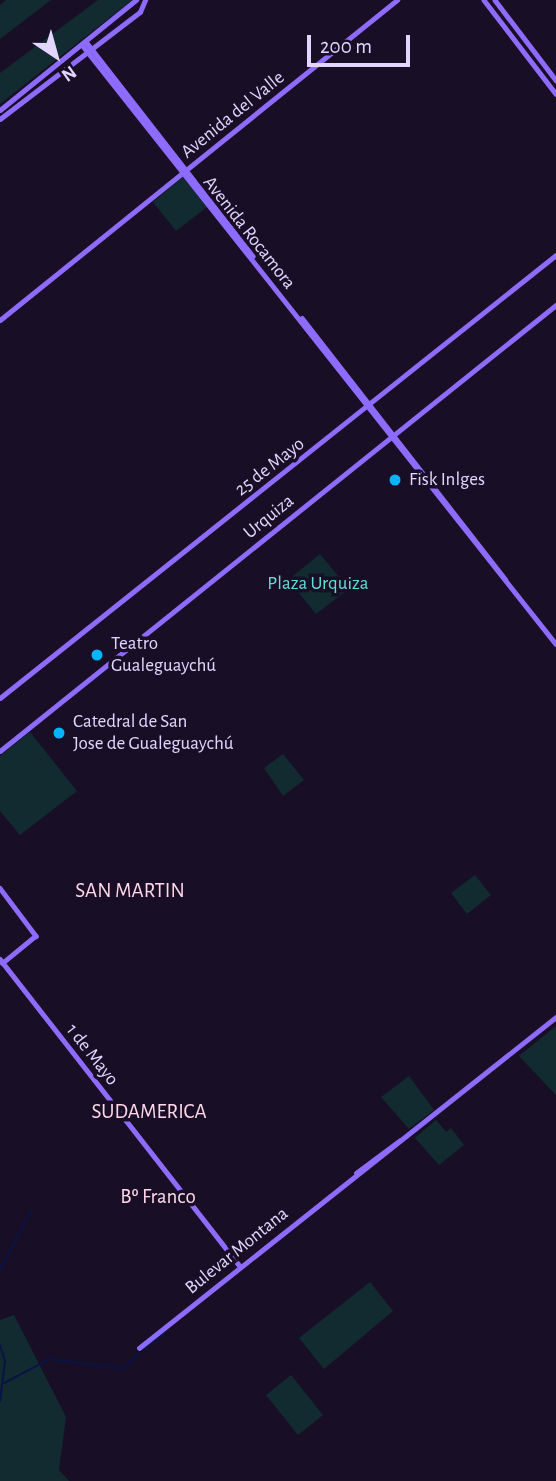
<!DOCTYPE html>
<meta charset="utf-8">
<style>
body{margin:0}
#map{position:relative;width:556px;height:1481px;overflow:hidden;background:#180f26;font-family:"Alegreya Sans",sans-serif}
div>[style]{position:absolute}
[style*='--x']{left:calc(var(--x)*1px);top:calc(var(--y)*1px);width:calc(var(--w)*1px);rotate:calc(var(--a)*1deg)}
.green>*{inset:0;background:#122b30}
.stream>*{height:2px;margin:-1px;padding:0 1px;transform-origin:1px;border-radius:1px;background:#0a1444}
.secondary>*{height:4.5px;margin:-2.25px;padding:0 2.25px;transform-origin:2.25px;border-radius:2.25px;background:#8c6cfe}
.dots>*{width:19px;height:19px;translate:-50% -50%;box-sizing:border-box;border:4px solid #180f26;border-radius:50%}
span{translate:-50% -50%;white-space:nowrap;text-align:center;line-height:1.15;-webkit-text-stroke:7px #180f26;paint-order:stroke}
.street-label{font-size:19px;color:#e2d5ff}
.poi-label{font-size:19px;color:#e2d5ff}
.left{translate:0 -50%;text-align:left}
.park-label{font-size:19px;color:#60dfd8}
.neighbourhood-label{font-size:21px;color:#ffd7e8}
.north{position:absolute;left:21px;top:21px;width:70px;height:70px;-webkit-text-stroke:5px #180f26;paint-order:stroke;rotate:144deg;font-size:19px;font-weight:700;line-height:28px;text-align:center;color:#e2d5ff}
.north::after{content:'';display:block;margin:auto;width:24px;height:32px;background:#e2d5ff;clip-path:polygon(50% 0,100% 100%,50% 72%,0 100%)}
.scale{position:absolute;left:307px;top:35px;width:103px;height:32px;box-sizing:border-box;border:4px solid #e2d5ff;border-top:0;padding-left:9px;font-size:21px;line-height:24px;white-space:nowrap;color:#e2d5ff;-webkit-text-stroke:5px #180f26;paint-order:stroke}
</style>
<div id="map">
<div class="green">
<i style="clip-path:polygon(6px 0,51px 0,0 39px,0 5px)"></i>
<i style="clip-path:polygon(98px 0,132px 0,0 104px,0 73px)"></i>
<i style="clip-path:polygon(183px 177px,207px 207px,176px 231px,153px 202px)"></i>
<i style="clip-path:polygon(320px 554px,349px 589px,316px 614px,288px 580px)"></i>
<i style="clip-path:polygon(30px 732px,77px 791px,20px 835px,0 811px,0 756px)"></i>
<i style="clip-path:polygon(283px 754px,304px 780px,283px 796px,264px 768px)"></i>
<i style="clip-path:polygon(475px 875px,491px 895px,467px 914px,451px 893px)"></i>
<i style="clip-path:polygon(556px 1026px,556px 1095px,519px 1056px)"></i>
<i style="clip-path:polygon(409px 1076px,434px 1110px,409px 1129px,381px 1097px)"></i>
<i style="clip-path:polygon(436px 1120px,446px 1132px,451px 1128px,464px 1145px,439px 1165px,415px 1138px)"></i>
<i style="clip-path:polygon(370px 1282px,393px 1311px,324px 1369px,299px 1338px)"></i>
<i style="clip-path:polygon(14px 1315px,66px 1417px,59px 1470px,69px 1481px,0 1481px,0 1320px)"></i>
<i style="clip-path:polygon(291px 1375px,323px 1415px,298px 1435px,266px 1395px)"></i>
</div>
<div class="stream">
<i style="--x:0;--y:1269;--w:67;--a:-61.5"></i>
<i style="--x:0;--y:1345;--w:17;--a:73"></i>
<i style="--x:5;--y:1361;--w:40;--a:97.1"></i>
<i style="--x:144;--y:1350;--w:26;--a:-39"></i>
<i style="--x:4;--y:1383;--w:52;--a:-27.6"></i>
<i style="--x:50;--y:1359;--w:74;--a:7.8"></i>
<i style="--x:123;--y:1369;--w:22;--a:-43"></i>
</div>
<div class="secondary">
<i style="--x:484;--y:0;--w:118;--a:52.5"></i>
<i style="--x:495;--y:0;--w:101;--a:52.7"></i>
<i style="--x:87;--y:43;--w:270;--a:52.1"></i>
<i style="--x:83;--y:46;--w:762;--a:51.66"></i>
<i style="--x:0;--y:110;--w:175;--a:-39"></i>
<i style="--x:0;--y:119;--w:176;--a:-37.4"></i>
<i style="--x:140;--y:12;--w:13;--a:-67"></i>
<i style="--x:302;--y:318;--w:331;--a:52.1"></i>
<i style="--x:0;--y:320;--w:510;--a:-38.87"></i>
<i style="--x:0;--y:698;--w:711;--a:-38.55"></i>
<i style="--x:0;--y:751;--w:713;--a:-38.74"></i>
<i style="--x:0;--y:888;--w:60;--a:53.1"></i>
<i style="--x:36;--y:936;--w:43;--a:140.7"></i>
<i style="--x:0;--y:959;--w:390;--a:52"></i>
<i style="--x:356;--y:1173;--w:54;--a:-36.7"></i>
<i style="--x:139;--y:1348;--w:532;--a:-38.44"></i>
</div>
<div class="dots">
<i style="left:395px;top:480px;background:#02b3fd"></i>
<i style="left:97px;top:655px;background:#02b3fd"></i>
<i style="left:59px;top:733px;background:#02b3fd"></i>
</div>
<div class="street-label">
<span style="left:233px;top:115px;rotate:-39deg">Avenida del Valle</span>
<span style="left:249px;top:233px;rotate:52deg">Avenida Rocamora</span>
<span style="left:270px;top:467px;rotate:-38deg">25 de Mayo</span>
<span style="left:269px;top:517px;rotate:-39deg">Urquiza</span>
<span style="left:92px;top:1055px;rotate:52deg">1 de Mayo</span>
<span style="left:237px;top:1251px;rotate:-39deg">Bulevar Montana</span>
</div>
<div class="poi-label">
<span class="left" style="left:409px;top:480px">Fisk Inlges</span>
<span class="left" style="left:111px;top:655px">Teatro<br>Gualeguaychú</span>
<span class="left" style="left:73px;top:733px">Catedral de San<br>Jose de Gualeguaychú</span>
</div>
<div class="park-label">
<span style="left:318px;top:584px">Plaza Urquiza</span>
</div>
<div class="neighbourhood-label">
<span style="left:130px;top:891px">SAN MARTIN</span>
<span style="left:149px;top:1112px">SUDAMERICA</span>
<span style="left:158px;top:1197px">Bº Franco</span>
</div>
<div class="north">N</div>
<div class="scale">200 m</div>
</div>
